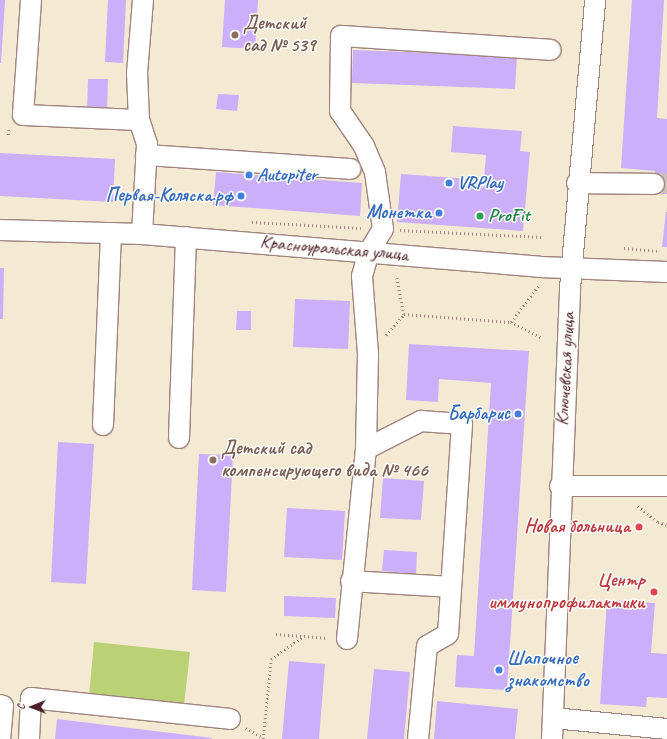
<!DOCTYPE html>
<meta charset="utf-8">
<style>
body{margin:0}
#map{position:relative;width:667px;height:739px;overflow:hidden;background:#f4ead3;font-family:Caveat,sans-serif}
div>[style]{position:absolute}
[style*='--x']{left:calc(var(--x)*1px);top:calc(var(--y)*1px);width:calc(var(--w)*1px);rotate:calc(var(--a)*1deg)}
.green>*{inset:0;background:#bad176}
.building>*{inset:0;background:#cbaffb}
.minor-tunnel>*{height:20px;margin-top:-10px;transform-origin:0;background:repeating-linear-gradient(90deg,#d2c1b1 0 20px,transparent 0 30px)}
.path>*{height:2.5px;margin-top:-1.25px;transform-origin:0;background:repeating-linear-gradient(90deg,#9f847f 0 1px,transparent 0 4px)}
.roads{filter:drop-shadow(1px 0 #9f847f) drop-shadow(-1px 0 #9f847f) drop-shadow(0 1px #9f847f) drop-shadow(0 -1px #9f847f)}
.minor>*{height:20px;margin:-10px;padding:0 10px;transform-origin:10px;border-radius:10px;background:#fff}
.dots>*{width:11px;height:11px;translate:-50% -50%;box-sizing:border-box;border:2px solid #fdfcf7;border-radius:50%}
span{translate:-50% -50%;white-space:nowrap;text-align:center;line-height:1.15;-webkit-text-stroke:3px #fdfcf7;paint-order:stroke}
.education-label{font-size:19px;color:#785e54;font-weight:700}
.left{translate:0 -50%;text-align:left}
.shop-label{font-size:19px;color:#366cbe;font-weight:700}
.right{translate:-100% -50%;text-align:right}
.leisure-label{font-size:19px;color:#27864d;font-weight:700}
.street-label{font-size:19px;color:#4a1f2b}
.health-label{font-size:19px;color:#be3a42;font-weight:700}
.north{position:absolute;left:12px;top:687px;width:40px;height:40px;-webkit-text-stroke:3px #fdfcf7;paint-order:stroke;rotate:269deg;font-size:11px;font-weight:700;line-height:16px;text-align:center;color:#4a1f2b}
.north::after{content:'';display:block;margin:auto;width:14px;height:18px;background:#4a1f2b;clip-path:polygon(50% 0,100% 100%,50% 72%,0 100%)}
</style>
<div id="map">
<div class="green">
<i style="clip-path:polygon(94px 642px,190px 652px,184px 705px,89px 696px)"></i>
</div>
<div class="building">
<i style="clip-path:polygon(0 0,5px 0,1px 63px,0 63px)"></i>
<i style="clip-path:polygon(108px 0,126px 0,123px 63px,105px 62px)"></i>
<i style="clip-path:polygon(225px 0,258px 0,255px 49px,222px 47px)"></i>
<i style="clip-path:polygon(632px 0,664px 0,657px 118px,667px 119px,667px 194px,653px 194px,655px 171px,621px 168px)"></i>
<i style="clip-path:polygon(353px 50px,517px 56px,515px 89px,352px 83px)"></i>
<i style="clip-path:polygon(88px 79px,108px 79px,107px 114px,87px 113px)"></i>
<i style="clip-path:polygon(218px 94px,239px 95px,237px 111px,216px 109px)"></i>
<i style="clip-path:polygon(453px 126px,522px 131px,520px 151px,530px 152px,523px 231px,397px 222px,401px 174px,484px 180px,486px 155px,451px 152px)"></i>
<i style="clip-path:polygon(0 153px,115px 159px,113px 202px,0 196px)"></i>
<i style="clip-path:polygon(216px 172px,362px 183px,360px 216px,213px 205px)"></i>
<i style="clip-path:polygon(666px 212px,667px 212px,667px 247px,662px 247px)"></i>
<i style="clip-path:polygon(0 268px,4px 268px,3px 319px,0 319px)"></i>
<i style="clip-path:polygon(295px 299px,350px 301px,348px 349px,293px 347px)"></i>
<i style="clip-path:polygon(237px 311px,251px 311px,251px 330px,236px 330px)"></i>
<i style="clip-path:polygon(409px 344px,529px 351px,507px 690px,455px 687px,457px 655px,474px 656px,491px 383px,439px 379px,438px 402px,406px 400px)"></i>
<i style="clip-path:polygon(58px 442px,94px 444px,86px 584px,51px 582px)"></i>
<i style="clip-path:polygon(199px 454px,233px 455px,226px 592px,192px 590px)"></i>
<i style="clip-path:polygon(383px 478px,424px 481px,421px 520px,380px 518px)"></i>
<i style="clip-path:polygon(287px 508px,345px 511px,342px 560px,284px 557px)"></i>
<i style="clip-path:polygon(384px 550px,417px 552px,416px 574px,382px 571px)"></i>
<i style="clip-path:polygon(284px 596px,336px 598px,335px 618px,284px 616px)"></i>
<i style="clip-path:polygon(607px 600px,655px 603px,651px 653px,667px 654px,667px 698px,647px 697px,646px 707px,600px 704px)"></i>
<i style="clip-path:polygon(289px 661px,325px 664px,319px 739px,282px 739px)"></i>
<i style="clip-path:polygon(374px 669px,410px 672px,404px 739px,367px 739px)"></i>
<i style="clip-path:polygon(437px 701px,518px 709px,515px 739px,434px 739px)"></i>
<i style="clip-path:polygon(57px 719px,212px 738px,212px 739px,55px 739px)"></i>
</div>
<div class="minor-tunnel">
<i style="--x:654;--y:184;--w:13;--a:-4"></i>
</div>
<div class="path">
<i style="--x:8;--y:135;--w:7;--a:-82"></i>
<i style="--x:252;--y:222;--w:109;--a:3.2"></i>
<i style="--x:400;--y:230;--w:142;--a:2.8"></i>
<i style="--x:624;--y:248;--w:33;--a:5"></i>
<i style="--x:397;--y:278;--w:37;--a:79"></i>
<i style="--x:511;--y:322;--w:34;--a:27"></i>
<i style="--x:386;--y:335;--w:28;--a:-49"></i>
<i style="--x:404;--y:314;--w:107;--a:4.3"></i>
<i style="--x:511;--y:322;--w:46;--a:-52.9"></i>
<i style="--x:638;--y:506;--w:26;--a:39"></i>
<i style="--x:658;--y:522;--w:9;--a:18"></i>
<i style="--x:276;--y:634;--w:27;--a:4"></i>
<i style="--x:246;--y:728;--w:20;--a:30"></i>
<i style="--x:263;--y:739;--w:80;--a:-84.3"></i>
<i style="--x:271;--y:659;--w:40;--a:-34.9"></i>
<i style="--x:304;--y:636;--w:24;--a:5"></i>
</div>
<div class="roads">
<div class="minor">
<i style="--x:31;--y:0;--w:115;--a:94"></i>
<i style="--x:23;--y:115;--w:116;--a:2.5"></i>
<i style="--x:146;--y:155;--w:205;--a:3.9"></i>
<i style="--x:577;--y:183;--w:77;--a:0.7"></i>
<i style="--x:0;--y:230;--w:142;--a:1.6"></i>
<i style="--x:142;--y:234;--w:399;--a:4.7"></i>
<i style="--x:540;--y:267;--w:127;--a:2.3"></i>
<i style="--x:142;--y:234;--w:90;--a:-86.8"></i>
<i style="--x:147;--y:144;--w:25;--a:-108"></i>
<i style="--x:139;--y:120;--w:47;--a:-92.4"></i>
<i style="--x:137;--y:73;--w:73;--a:-85.3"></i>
<i style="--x:103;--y:425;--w:192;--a:-87.6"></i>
<i style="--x:179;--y:438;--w:201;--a:-88"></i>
<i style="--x:366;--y:449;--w:62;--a:-27"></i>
<i style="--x:421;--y:421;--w:41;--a:4.2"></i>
<i style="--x:462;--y:424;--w:210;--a:93.8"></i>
<i style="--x:448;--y:634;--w:24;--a:150"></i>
<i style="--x:427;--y:646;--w:93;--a:95.5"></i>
<i style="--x:560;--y:486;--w:107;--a:0"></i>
<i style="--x:351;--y:581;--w:100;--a:3.4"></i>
<i style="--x:347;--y:639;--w:191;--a:-84.3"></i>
<i style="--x:366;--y:449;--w:95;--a:-88.8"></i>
<i style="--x:368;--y:354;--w:78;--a:-94.4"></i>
<i style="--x:362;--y:276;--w:25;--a:-74"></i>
<i style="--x:369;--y:252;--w:27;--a:-59"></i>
<i style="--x:383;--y:229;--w:58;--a:-98"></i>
<i style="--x:375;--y:172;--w:28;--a:-113"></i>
<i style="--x:364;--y:146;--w:42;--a:-124.4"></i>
<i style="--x:340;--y:111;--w:75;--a:-89.2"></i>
<i style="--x:341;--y:36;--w:210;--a:3.8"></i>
<i style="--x:0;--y:705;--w:3;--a:18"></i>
<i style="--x:3;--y:706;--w:33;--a:95"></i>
<i style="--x:553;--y:718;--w:115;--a:5.5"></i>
<i style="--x:29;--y:739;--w:41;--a:-87.2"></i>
<i style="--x:31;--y:698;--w:200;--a:6"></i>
<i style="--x:552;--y:739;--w:451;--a:-87.7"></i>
<i style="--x:570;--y:288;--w:289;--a:-85"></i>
</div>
</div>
<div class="dots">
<i style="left:235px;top:35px;background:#8d6e63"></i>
<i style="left:249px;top:175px;background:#3f7fe0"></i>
<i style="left:449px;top:183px;background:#3f7fe0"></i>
<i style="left:241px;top:196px;background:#3f7fe0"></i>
<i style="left:439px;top:213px;background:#3f7fe0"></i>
<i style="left:480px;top:216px;background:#2e9e5b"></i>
<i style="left:518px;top:414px;background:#3f7fe0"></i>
<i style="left:213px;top:460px;background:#8d6e63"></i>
<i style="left:639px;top:527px;background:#e0444e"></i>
<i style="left:654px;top:592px;background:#e0444e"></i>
<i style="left:499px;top:670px;background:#3f7fe0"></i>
</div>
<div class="education-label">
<span class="left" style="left:243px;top:35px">Детский<br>сад № 539</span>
<span class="left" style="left:221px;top:460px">Детский сад<br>компенсирующего вида № 466</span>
</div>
<div class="shop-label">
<span class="left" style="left:257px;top:175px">Autopiter</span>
<span class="left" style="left:457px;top:183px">VRPlay</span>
<span class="right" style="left:233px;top:196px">Первая-Коляска.рф</span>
<span class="right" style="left:431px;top:213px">Монетка</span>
<span class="right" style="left:510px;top:414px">Барбарис</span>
<span class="left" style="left:507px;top:670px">Шапочное<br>знакомство</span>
</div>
<div class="leisure-label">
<span class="left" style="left:488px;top:216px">ProFit</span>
</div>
<div class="street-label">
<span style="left:334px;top:249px;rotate:5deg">Красноуральская улица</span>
<span style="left:566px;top:369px;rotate:-87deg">Ключевская улица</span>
</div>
<div class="health-label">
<span class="right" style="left:630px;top:527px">Новая больница</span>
<span class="right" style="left:645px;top:592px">Центр<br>иммунопрофилактики</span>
</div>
<div class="north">С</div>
</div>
